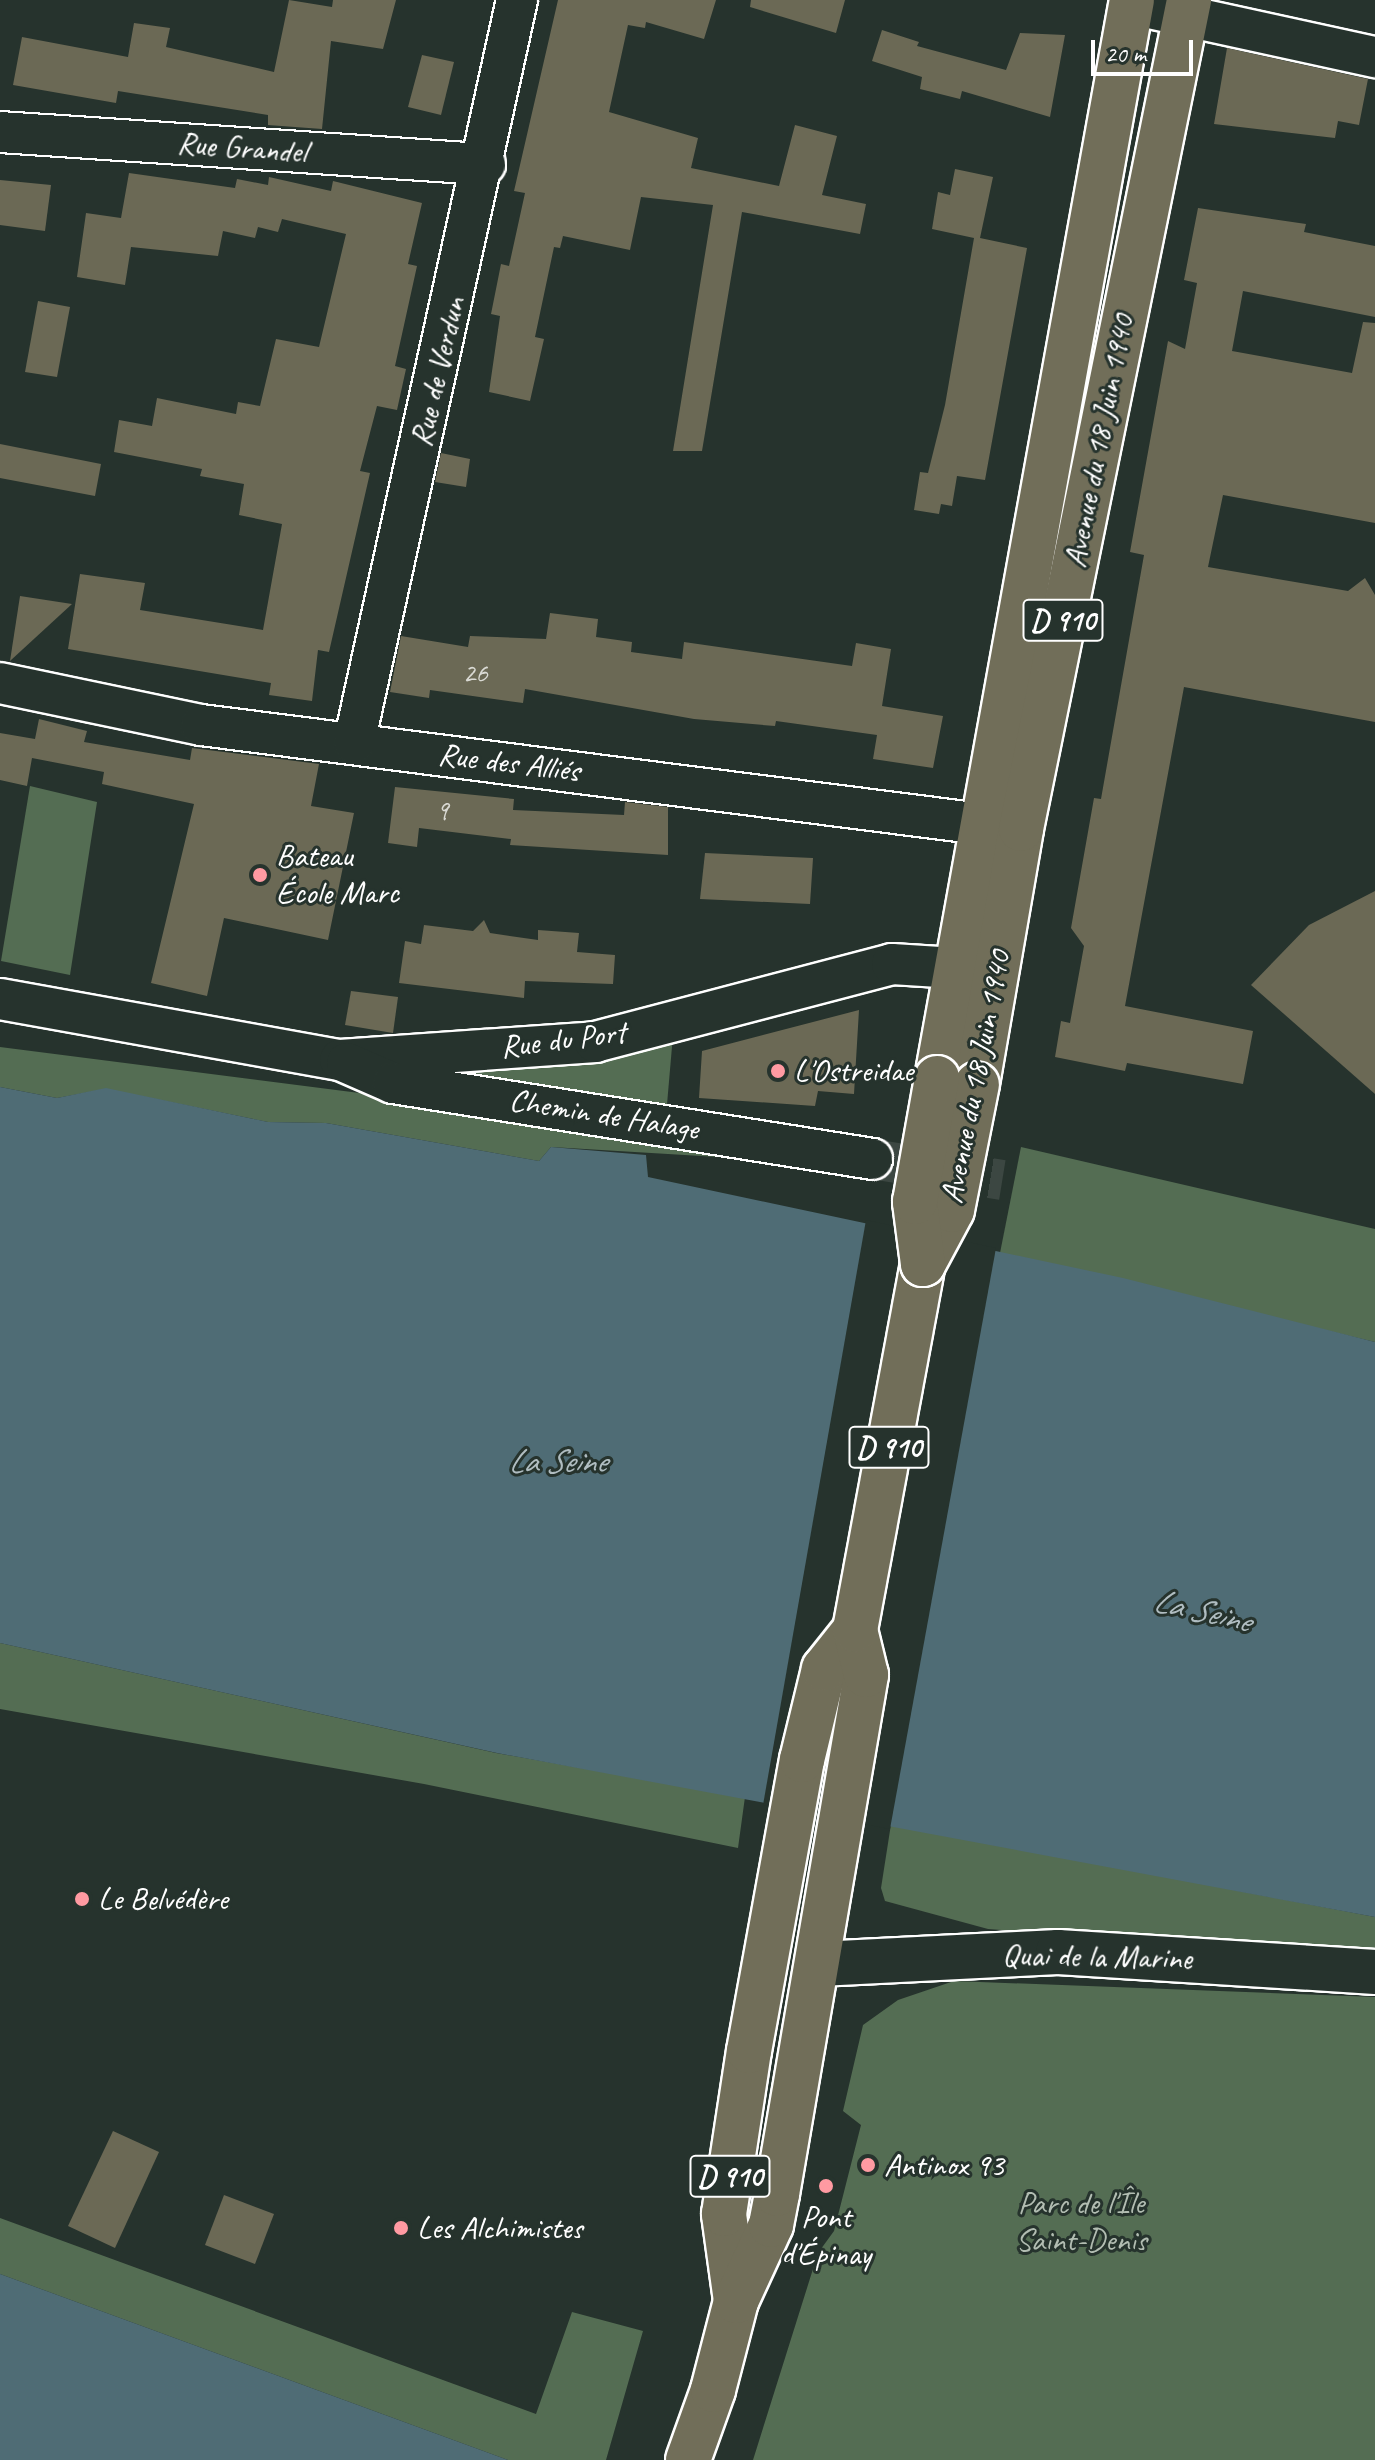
<!DOCTYPE html>
<meta charset="utf-8">
<style>
body{margin:0}
#map{position:relative;width:1375px;height:2460px;overflow:hidden;background:#26332d;font-family:Caveat,sans-serif}
div>[style]{position:absolute}
[style*='--x']{left:calc(var(--x)*1px);top:calc(var(--y)*1px);width:calc(var(--w)*1px);rotate:calc(var(--a)*1deg)}
.green>*{inset:0;background:#546d53}
.water>*{inset:0;background:#4f6c75}
.pier>*{inset:0;background:#26332d}
.building>*{inset:0;background:#6b6955}
.street-tunnel>*{height:40px;margin-top:-20px;transform-origin:0;background:repeating-linear-gradient(90deg,#3c4742 0 40px,transparent 0 60px)}
.roads{filter:drop-shadow(2px 0 #fff) drop-shadow(-2px 0 #fff) drop-shadow(0 2px #fff) drop-shadow(0 -2px #fff)}
.street>*{height:40px;margin:-20px;padding:0 20px;transform-origin:20px;border-radius:20px;background:#26332d}
.secondary>*{height:44px;margin:-22px;padding:0 22px;transform-origin:22px;border-radius:22px;background:#26332d}
.primary>*{height:44px;margin:-22px;padding:0 22px;transform-origin:22px;border-radius:22px;background:#716e59}
.bridges{filter:drop-shadow(2px 0 #fff) drop-shadow(-2px 0 #fff) drop-shadow(0 2px #fff) drop-shadow(0 -2px #fff)}
.primary-bridge>*{height:44px;margin:-22px;padding:0 22px;transform-origin:22px;border-radius:22px;background:#716e59}
.dots>*{width:22px;height:22px;translate:-50% -50%;box-sizing:border-box;border:4px solid #26332d;border-radius:50%}
span{translate:-50% -50%;white-space:nowrap;text-align:center;line-height:1.15;-webkit-text-stroke:6px #26332d;paint-order:stroke}
.number-label{font-size:28px;color:#dadad4}
.number-label span{-webkit-text-stroke-width:0}
.shield-label span{padding:2px 6px;background:#26332d;border:2px solid;border-radius:6px;-webkit-text-stroke-width:0}
.shield-label{font-size:30px;color:#fff;font-weight:700}
.street-label{font-size:32px;color:#fff}
.poi-label{font-size:32px;color:#fff}
.left{translate:0 -50%;text-align:left}
.park-label{font-size:32px;color:#b2bdb2}
.water-label{font-size:34px;color:#b0bdc1;font-style:italic}
.scale{position:absolute;left:1091px;top:40px;width:102px;height:36px;box-sizing:border-box;border:4px solid #fff;border-top:0;padding-left:10px;font-size:24px;line-height:28px;white-space:nowrap;color:#fff;-webkit-text-stroke:6px #26332d;paint-order:stroke}
</style>
<div id="map">
<div class="green">
<i style="clip-path:polygon(30px 786px,97px 802px,70px 975px,1px 961px)"></i>
<i style="clip-path:polygon(673px 1035px,666px 1116px,446px 1072px)"></i>
<i style="clip-path:polygon(0 1047px,587px 1122px,801px 1162px,551px 1147px,539px 1161px,326px 1123px,268px 1122px,106px 1089px,57px 1098px,0 1087px)"></i>
<i style="clip-path:polygon(1021px 1147px,1375px 1229px,1375px 1342px,1000px 1253px)"></i>
<i style="clip-path:polygon(0 1643px,496px 1753px,745px 1797px,738px 1848px,424px 1784px,0 1709px)"></i>
<i style="clip-path:polygon(891px 1824px,1375px 1917px,1375px 1958px,988px 1929px,885px 1901px,881px 1888px)"></i>
<i style="clip-path:polygon(954px 1981px,1375px 1997px,1375px 2460px,753px 2460px,818px 2253px,834px 2231px,861px 2125px,843px 2111px,863px 2025px,898px 2000px)"></i>
<i style="clip-path:polygon(0 2218px,536px 2414px,572px 2312px,643px 2331px,606px 2460px,508px 2460px,0 2274px)"></i>
</div>
<div class="water">
<i style="clip-path:polygon(0 1087px,57px 1098px,106px 1088px,268px 1122px,326px 1123px,539px 1161px,551px 1147px,646px 1155px,648px 1177px,1123px 1278px,1375px 1342px,1375px 1917px,497px 1753px,0 1643px)"></i>
<i style="clip-path:polygon(0 2274px,508px 2460px,0 2460px)"></i>
</div>
<div class="pier">
<i style="clip-path:polygon(866px 1220px,996px 1248px,890px 1829px,763px 1805px)"></i>
</div>
<div class="building">
<i style="clip-path:polygon(289px 0,332px 7px,333px 0,396px 0,383px 49px,331px 41px,322px 129px,268px 125px,268px 115px,118px 91px,116px 103px,13px 85px,22px 37px,128px 57px,134px 23px,170px 28px,166px 47px,274px 72px)"></i>
<i style="clip-path:polygon(558px 0,716px 0,704px 39px,646px 22px,645px 28px,628px 25px,609px 112px,698px 138px,691px 168px,779px 186px,795px 125px,837px 136px,822px 195px,866px 204px,860px 234px,742px 212px,702px 451px,673px 451px,713px 205px,641px 197px,630px 250px,563px 236px,560px 248px,554px 247px,535px 337px,544px 339px,530px 401px,489px 392px,500px 316px,491px 314px,501px 264px,509px 266px,525px 193px,514px 191px)"></i>
<i style="clip-path:polygon(751px 0,845px 0,836px 33px,750px 7px)"></i>
<i style="clip-path:polygon(882px 30px,919px 42px,917px 46px,1006px 70px,1020px 33px,1065px 35px,1050px 117px,962px 91px,960px 99px,920px 89px,922px 77px,872px 61px)"></i>
<i style="clip-path:polygon(1227px 48px,1368px 79px,1359px 125px,1338px 121px,1335px 138px,1214px 124px)"></i>
<i style="clip-path:polygon(422px 55px,454px 62px,441px 115px,408px 107px)"></i>
<i style="clip-path:polygon(955px 169px,993px 177px,980px 238px,1027px 248px,985px 480px,957px 476px,952px 506px,941px 504px,939px 514px,914px 510px,920px 472px,928px 473px,945px 405px,974px 238px,932px 229px,938px 192px,950px 195px)"></i>
<i style="clip-path:polygon(129px 173px,235px 188px,237px 179px,268px 185px,269px 177px,331px 191px,333px 181px,422px 203px,408px 264px,417px 266px,395px 366px,406px 369px,397px 410px,377px 406px,360px 471px,370px 473px,329px 652px,318px 650px,312px 701px,269px 695px,271px 683px,68px 649px,80px 574px,145px 583px,140px 610px,263px 630px,282px 524px,239px 515px,244px 484px,200px 476px,202px 469px,114px 452px,119px 420px,152px 426px,157px 398px,236px 414px,238px 402px,260px 406px,276px 339px,319px 347px,346px 234px,282px 219px,278px 232px,258px 227px,255px 238px,223px 231px,218px 256px,131px 247px,125px 285px,77px 277px,86px 213px,121px 218px)"></i>
<i style="clip-path:polygon(0 180px,51px 185px,45px 231px,0 225px)"></i>
<i style="clip-path:polygon(1198px 208px,1306px 224px,1304px 232px,1375px 246px,1375px 317px,1243px 291px,1232px 351px,1352px 373px,1363px 322px,1375px 323px,1375px 523px,1223px 495px,1208px 567px,1348px 591px,1365px 578px,1375px 595px,1375px 722px,1184px 687px,1125px 1006px,1253px 1031px,1243px 1084px,1127px 1063px,1125px 1071px,1055px 1057px,1061px 1021px,1070px 1023px,1084px 946px,1071px 928px,1094px 798px,1101px 799px,1144px 555px,1130px 552px,1168px 341px,1185px 349px,1197px 283px,1184px 280px)"></i>
<i style="clip-path:polygon(38px 301px,70px 307px,57px 377px,25px 372px)"></i>
<i style="clip-path:polygon(0 444px,101px 464px,95px 496px,0 478px)"></i>
<i style="clip-path:polygon(441px 453px,470px 459px,466px 487px,435px 482px)"></i>
<i style="clip-path:polygon(20px 596px,72px 604px,10px 661px)"></i>
<i style="clip-path:polygon(550px 613px,598px 619px,596px 637px,632px 642px,631px 652px,682px 659px,684px 642px,852px 666px,856px 643px,891px 649px,882px 706px,943px 716px,933px 768px,873px 759px,877px 735px,776px 721px,775px 726px,694px 719px,525px 689px,523px 703px,430px 690px,429px 698px,390px 692px,401px 636px,468px 647px,470px 636px,546px 639px)"></i>
<i style="clip-path:polygon(39px 719px,87px 731px,84px 742px,190px 760px,192px 748px,319px 764px,311px 806px,354px 813px,328px 940px,224px 918px,207px 996px,151px 983px,194px 804px,102px 784px,104px 772px,32px 758px,27px 786px,0 780px,0 733px,35px 739px)"></i>
<i style="clip-path:polygon(395px 787px,514px 799px,513px 810px,624px 815px,625px 802px,668px 807px,668px 855px,510px 845px,511px 839px,419px 828px,417px 847px,388px 843px)"></i>
<i style="clip-path:polygon(705px 853px,813px 858px,810px 904px,700px 899px)"></i>
<i style="clip-path:polygon(1375px 891px,1375px 1094px,1251px 985px,1309px 925px)"></i>
<i style="clip-path:polygon(484px 920px,490px 933px,538px 940px,538px 930px,579px 933px,577px 952px,615px 955px,613px 984px,525px 981px,524px 998px,399px 983px,405px 941px,421px 944px,424px 925px,473px 931px)"></i>
<i style="clip-path:polygon(351px 991px,398px 997px,393px 1033px,345px 1025px)"></i>
<i style="clip-path:polygon(859px 1010px,854px 1094px,818px 1091px,815px 1106px,699px 1098px,702px 1051px)"></i>
<i style="clip-path:polygon(113px 2131px,159px 2152px,115px 2248px,68px 2226px)"></i>
<i style="clip-path:polygon(224px 2195px,274px 2214px,255px 2264px,205px 2245px)"></i>
</div>
<div class="street-tunnel">
<i style="--x:872;--y:1159;--w:132;--a:9.2"></i>
</div>
<div class="roads">
<div class="street">
<i style="--x:1131;--y:4;--w:250;--a:12.3"></i>
<i style="--x:0;--y:132;--w:486;--a:3.8"></i>
<i style="--x:0;--y:683;--w:205;--a:11.8"></i>
<i style="--x:201;--y:725;--w:819;--a:7.23"></i>
<i style="--x:354;--y:743;--w:761;--a:-77.63"></i>
<i style="--x:0;--y:999;--w:345;--a:10.2"></i>
<i style="--x:340;--y:1060;--w:256;--a:-4"></i>
<i style="--x:595;--y:1042;--w:307;--a:-14.7"></i>
<i style="--x:892;--y:964;--w:95;--a:3.6"></i>
<i style="--x:347;--y:1063;--w:50;--a:23.5"></i>
<i style="--x:393;--y:1083;--w:485;--a:9"></i>
</div>
<div class="secondary">
<i style="--x:819;--y:1964;--w:239;--a:-2.9"></i>
<i style="--x:1058;--y:1952;--w:318;--a:3.6"></i>
</div>
<div class="primary">
<i style="--x:937;--y:1078;--w:1095;--a:-79.75"></i>
<i style="--x:977;--y:1084;--w:259;--a:-80.2"></i>
<i style="--x:1021;--y:829;--w:846;--a:-78.54"></i>
<i style="--x:736;--y:2301;--w:88;--a:-97.9"></i>
<i style="--x:724;--y:2214;--w:165;--a:-81.3"></i>
<i style="--x:749;--y:2051;--w:296;--a:-79.7"></i>
<i style="--x:802;--y:1760;--w:94;--a:-76.4"></i>
<i style="--x:824;--y:1669;--w:50;--a:-51.5"></i>
<i style="--x:688;--y:2460;--w:74;--a:-70.3"></i>
<i style="--x:713;--y:2390;--w:92;--a:-75.5"></i>
<i style="--x:736;--y:2301;--w:84;--a:-65.3"></i>
<i style="--x:771;--y:2225;--w:32;--a:-79"></i>
<i style="--x:777;--y:2194;--w:527;--a:-80.27"></i>
<i style="--x:866;--y:1675;--w:46;--a:-103.7"></i>
<i style="--x:855;--y:1630;--w:372;--a:-79.5"></i>
</div>
</div>
<div class="bridges">
<div class="primary-bridge">
<i style="--x:923;--y:1264;--w:61;--a:-61.8"></i>
<i style="--x:952;--y:1210;--w:128;--a:-78.8"></i>
<i style="--x:923;--y:1264;--w:63;--a:-97.4"></i>
<i style="--x:915;--y:1202;--w:126;--a:-79.9"></i>
</div>
</div>
<div class="dots">
<i style="left:260px;top:875px;background:#ff9aa2"></i>
<i style="left:778px;top:1071px;background:#ff9aa2"></i>
<i style="left:82px;top:1899px;background:#ff9aa2"></i>
<i style="left:868px;top:2165px;background:#ff9aa2"></i>
<i style="left:826px;top:2186px;background:#ff9aa2"></i>
<i style="left:401px;top:2228px;background:#ff9aa2"></i>
</div>
<div class="number-label">
<span style="left:475px;top:673px">26</span>
<span style="left:442px;top:811px">9</span>
</div>
<div class="shield-label">
<span style="left:1063px;top:620px">D 910</span>
<span style="left:889px;top:1447px">D 910</span>
<span style="left:730px;top:2176px">D 910</span>
</div>
<div class="street-label">
<span style="left:242px;top:148px;rotate:4deg">Rue Grandel</span>
<span style="left:438px;top:372px;rotate:-77deg">Rue de Verdun</span>
<span style="left:1099px;top:441px;rotate:-79deg">Avenue du 18 Juin 1940</span>
<span style="left:509px;top:763px;rotate:7deg">Rue des Alliés</span>
<span style="left:563px;top:1040px;rotate:-7deg">Rue du Port</span>
<span style="left:976px;top:1077px;rotate:-79deg">Avenue du 18 Juin 1940</span>
<span style="left:604px;top:1115px;rotate:9deg">Chemin de Halage</span>
<span style="left:1097px;top:1957px;rotate:1deg">Quai de la Marine</span>
</div>
<div class="poi-label">
<span class="left" style="left:276px;top:875px">Bateau<br>École Marc</span>
<span class="left" style="left:794px;top:1071px">L'Ostreidae</span>
<span class="left" style="left:98px;top:1899px">Le Belvédère</span>
<span class="left" style="left:884px;top:2165px">Antinox 93</span>
<span style="left:826px;top:2236px">Pont<br>d'Épinay</span>
<span class="left" style="left:417px;top:2228px">Les Alchimistes</span>
</div>
<div class="park-label">
<span style="left:1081px;top:2222px">Parc de l'Île<br>Saint-Denis</span>
</div>
<div class="water-label">
<span style="left:557px;top:1461px">La Seine</span>
<span style="left:1202px;top:1610px;rotate:13deg">La Seine</span>
</div>
<div class="scale">20 m</div>
</div>
